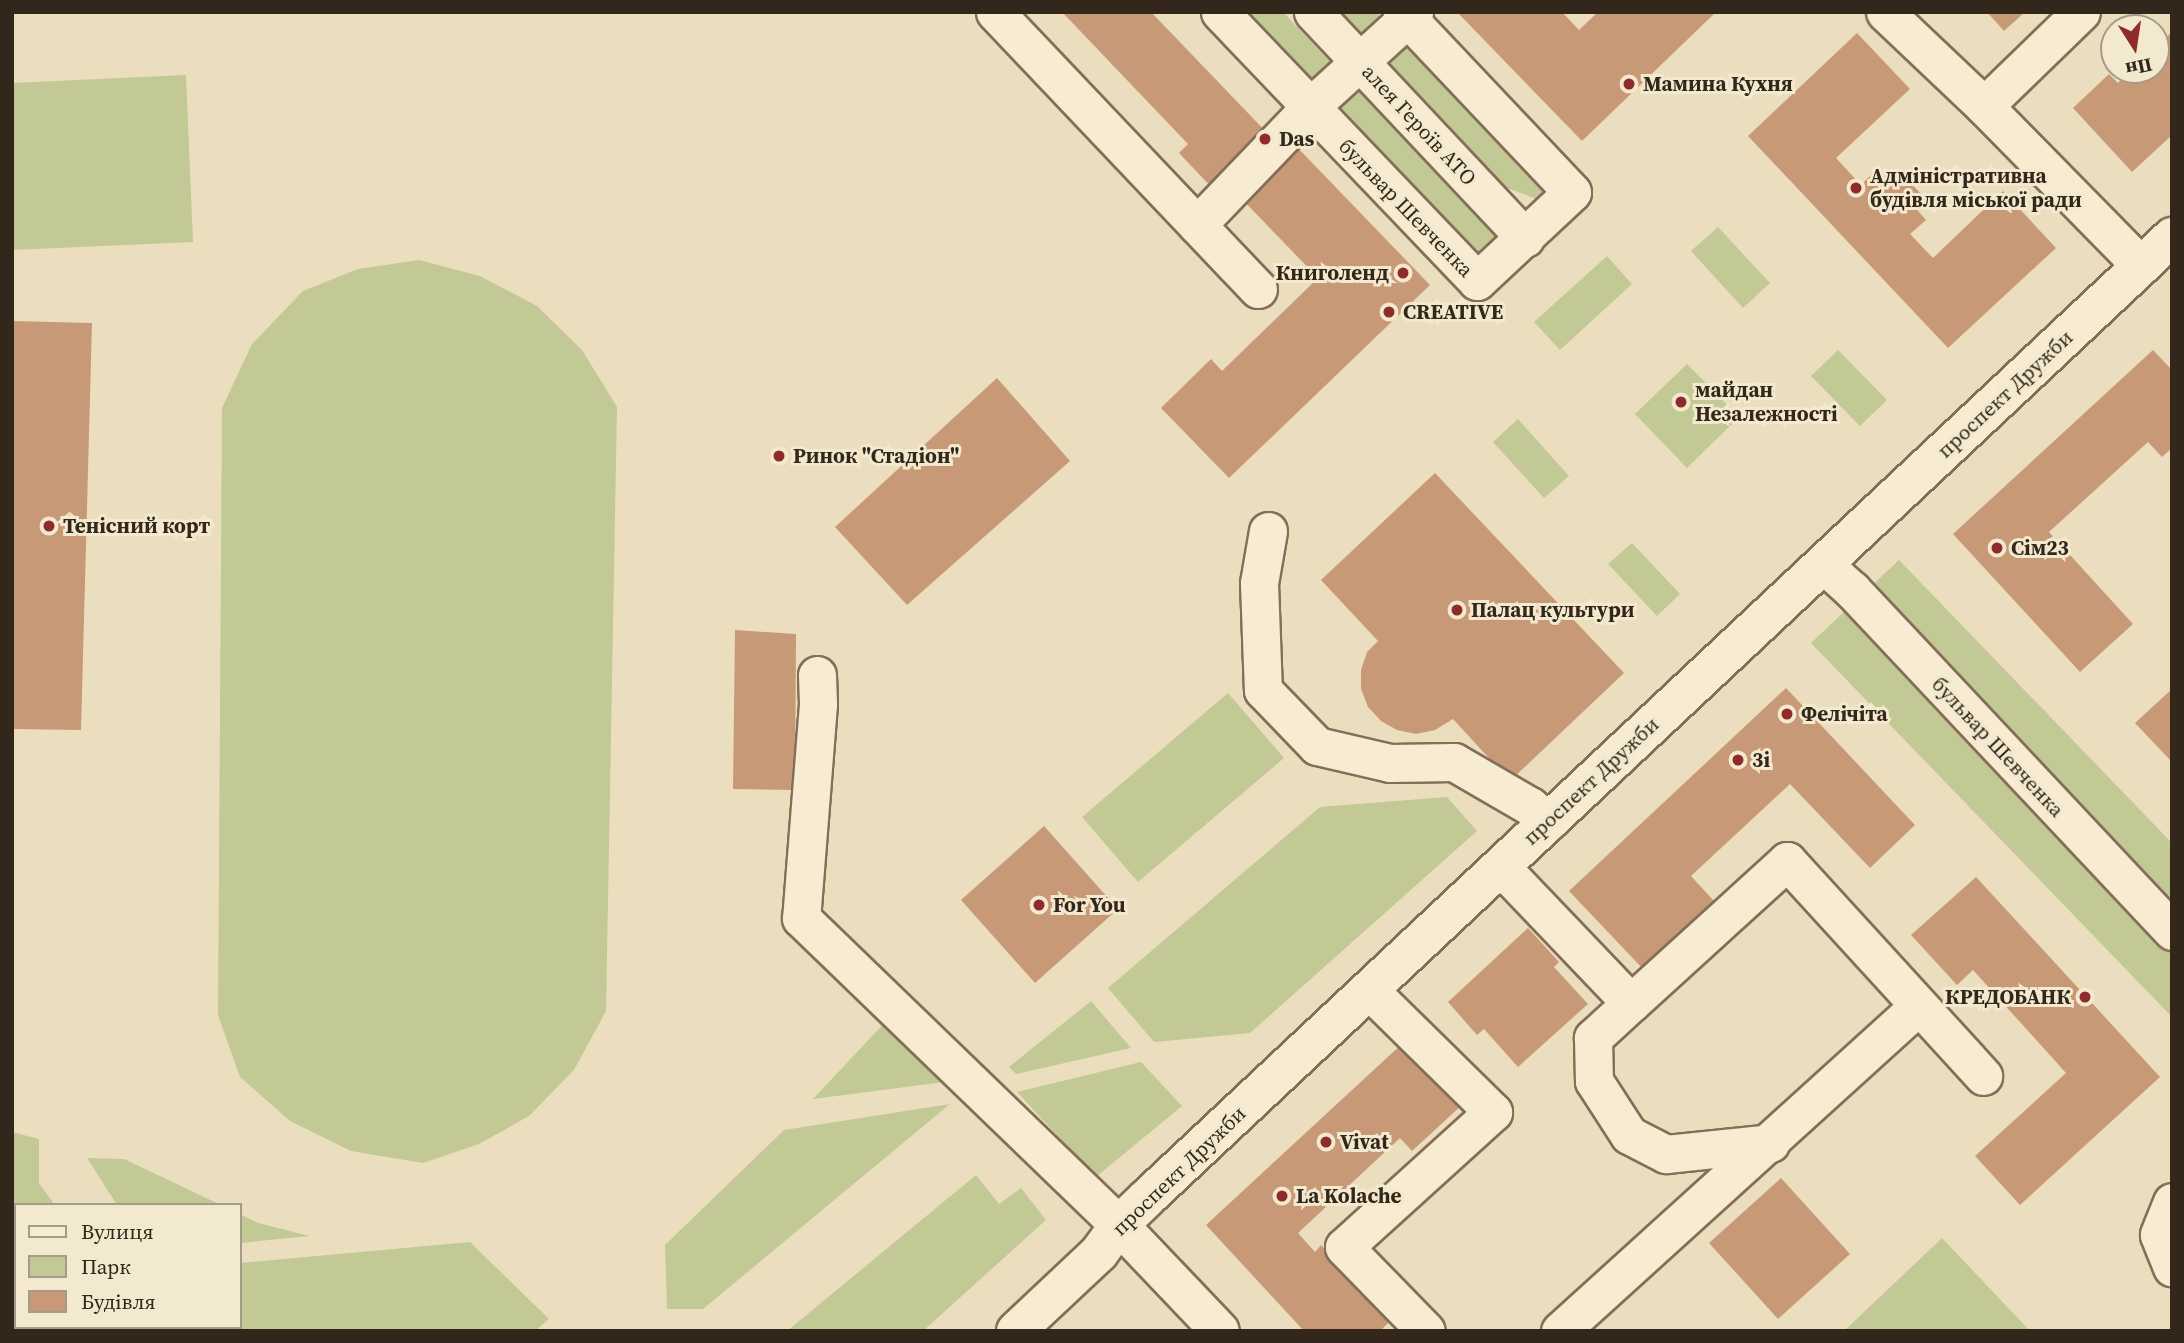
<!DOCTYPE html>
<meta charset="utf-8">
<style>
body{margin:0}
#map{position:relative;width:2184px;height:1343px;overflow:hidden;background:#ebdebf;font-family:"Source Serif 4",serif}
div>[style]{position:absolute}
[style*='--x']{left:calc(var(--x)*1px);top:calc(var(--y)*1px);width:calc(var(--w)*1px);rotate:calc(var(--a)*1deg)}
.green>*{inset:0;background:#c2c994}
.building>*{inset:0;background:#c89976}
.roads{filter:drop-shadow(2px 0 #836f58) drop-shadow(-2px 0 #836f58) drop-shadow(0 2px #836f58) drop-shadow(0 -2px #836f58)}
.street>*{height:37px;margin:-18.5px;padding:0 18.5px;transform-origin:18.5px;border-radius:18.5px;background:#f7ecd1}
.secondary>*{height:38px;margin:-19px;padding:0 19px;transform-origin:19px;border-radius:19px;background:#f7ecd1}
.dots>*{width:19px;height:19px;translate:-50% -50%;box-sizing:border-box;border:4px solid #f3e9ce;border-radius:50%}
span{translate:-50% -50%;white-space:nowrap;text-align:center;line-height:1.15;-webkit-text-stroke:6px #f3e9ce;paint-order:stroke}
.poi-label{font-size:21px;color:#33271c;font-weight:700}
.left{translate:0 -50%;text-align:left}
.right{translate:-100% -50%;text-align:right}
.street-label{font-size:21px;color:#33271c}
.frame{position:absolute;inset:0;border:14px solid #33271c;pointer-events:none}
.legend{position:absolute;left:14px;top:1203px;width:228px;height:126px;box-sizing:border-box;background:#f3e9ce;border:2px solid #a69b87;margin:0;padding:9px 12px;list-style:none;font-size:21px;color:#33271c}
.legend li{display:flex;align-items:center;gap:14px;height:35px}
.legend b{width:35px;border:2px solid #a69b87}
.north{position:absolute;left:2100px;top:14px;width:70px;height:70px;box-sizing:border-box;background:#f3e9ce;border:2px solid #a69b87;border-radius:50%;rotate:168deg;font-size:19px;font-weight:700;line-height:28px;text-align:center;color:#33271c}
.north::after{content:'';display:block;margin:auto;width:24px;height:32px;background:#8f2b2b;clip-path:polygon(50% 0,100% 100%,50% 72%,0 100%)}
</style>
<div id="map">
<div class="green">
<i style="clip-path:polygon(1240px 12px,1283px 12px,1333px 65px,1311px 87px)"></i>
<i style="clip-path:polygon(1333px 12px,1376px 12px,1384px 21px,1361px 43px)"></i>
<i style="clip-path:polygon(1407px 43px,1552px 197px,1547px 203px,1494px 183px,1382px 65px)"></i>
<i style="clip-path:polygon(186px 75px,193px 242px,12px 250px,12px 83px)"></i>
<i style="clip-path:polygon(1359px 86px,1505px 241px,1482px 263px,1335px 109px)"></i>
<i style="clip-path:polygon(1718px 227px,1770px 283px,1743px 308px,1691px 251px)"></i>
<i style="clip-path:polygon(1607px 256px,1632px 284px,1560px 350px,1534px 322px)"></i>
<i style="clip-path:polygon(419px 260px,480px 276px,537px 306px,582px 350px,617px 407px,606px 1011px,574px 1070px,529px 1116px,479px 1144px,423px 1163px,351px 1151px,290px 1121px,240px 1077px,218px 1015px,222px 408px,252px 344px,303px 291px,358px 269px)"></i>
<i style="clip-path:polygon(1838px 350px,1887px 400px,1860px 426px,1811px 376px)"></i>
<i style="clip-path:polygon(1687px 364px,1739px 417px,1687px 468px,1635px 414px)"></i>
<i style="clip-path:polygon(1518px 419px,1569px 476px,1544px 498px,1493px 442px)"></i>
<i style="clip-path:polygon(1632px 543px,1680px 594px,1657px 616px,1608px 564px)"></i>
<i style="clip-path:polygon(1899px 560px,2172px 843px,2172px 916px,1862px 595px)"></i>
<i style="clip-path:polygon(1848px 608px,2172px 944px,2172px 1017px,1811px 643px)"></i>
<i style="clip-path:polygon(1228px 693px,1284px 758px,1138px 882px,1082px 817px)"></i>
<i style="clip-path:polygon(1447px 797px,1477px 831px,1250px 1033px,1154px 1042px,1108px 988px,1320px 807px)"></i>
<i style="clip-path:polygon(1091px 1001px,1131px 1048px,1016px 1074px,1009px 1067px)"></i>
<i style="clip-path:polygon(889px 1018px,952px 1081px,813px 1099px)"></i>
<i style="clip-path:polygon(1141px 1062px,1182px 1106px,1096px 1177px,1017px 1092px)"></i>
<i style="clip-path:polygon(950px 1104px,703px 1309px,667px 1309px,665px 1245px,784px 1130px)"></i>
<i style="clip-path:polygon(12px 1132px,39px 1139px,39px 1183px,55px 1205px,16px 1205px,16px 1327px,157px 1327px,160px 1331px,12px 1331px)"></i>
<i style="clip-path:polygon(87px 1158px,124px 1159px,221px 1205px,117px 1205px)"></i>
<i style="clip-path:polygon(976px 1175px,999px 1204px,1021px 1188px,1046px 1220px,923px 1331px,787px 1331px)"></i>
<i style="clip-path:polygon(240px 1214px,258px 1223px,310px 1236px,240px 1243px)"></i>
<i style="clip-path:polygon(1942px 1238px,2030px 1331px,1844px 1331px)"></i>
<i style="clip-path:polygon(470px 1242px,549px 1319px,535px 1331px,223px 1331px,219px 1327px,240px 1327px,240px 1263px)"></i>
</div>
<div class="building">
<i style="clip-path:polygon(1062px 12px,1151px 12px,1272px 138px,1216px 192px,1179px 153px,1188px 144px)"></i>
<i style="clip-path:polygon(1457px 12px,1562px 12px,1579px 30px,1598px 12px,1716px 12px,1582px 141px)"></i>
<i style="clip-path:polygon(1987px 12px,2025px 12px,2004px 31px)"></i>
<i style="clip-path:polygon(2172px 32px,2172px 135px,2132px 172px,2073px 108px,2109px 74px,2118px 83px,2131px 70px,2156px 70px,2156px 47px)"></i>
<i style="clip-path:polygon(1857px 33px,1910px 89px,1836px 158px,1861px 185px,1878px 168px,1892px 183px,1902px 174px,1923px 196px,1913px 205px,1926px 220px,1910px 234px,1933px 258px,2003px 191px,2056px 248px,1948px 348px,1748px 136px)"></i>
<i style="clip-path:polygon(1294px 144px,1430px 285px,1229px 478px,1161px 408px,1211px 359px,1222px 371px,1318px 278px,1239px 196px)"></i>
<i style="clip-path:polygon(12px 321px,92px 323px,81px 730px,12px 729px)"></i>
<i style="clip-path:polygon(2153px 350px,2172px 370px,2172px 448px,2162px 457px,2148px 442px,2049px 532px,2133px 624px,2080px 672px,1953px 534px)"></i>
<i style="clip-path:polygon(997px 378px,1070px 461px,907px 605px,835px 527px)"></i>
<i style="clip-path:polygon(1435px 473px,1624px 673px,1510px 781px,1453px 719px,1435px 730px,1416px 734px,1397px 730px,1381px 721px,1368px 707px,1361px 689px,1361px 670px,1367px 652px,1378px 641px,1321px 580px)"></i>
<i style="clip-path:polygon(735px 630px,796px 634px,795px 790px,733px 789px)"></i>
<i style="clip-path:polygon(1786px 688px,1915px 825px,1870px 868px,1790px 784px,1691px 876px,1714px 901px,1643px 969px,1569px 891px)"></i>
<i style="clip-path:polygon(2172px 689px,2172px 762px,2135px 723px)"></i>
<i style="clip-path:polygon(1044px 826px,1118px 909px,1035px 983px,961px 900px)"></i>
<i style="clip-path:polygon(1976px 877px,2160px 1077px,2020px 1205px,1975px 1156px,2066px 1073px,1973px 970px,1957px 985px,1911px 935px)"></i>
<i style="clip-path:polygon(1528px 928px,1559px 962px,1554px 967px,1588px 1004px,1518px 1067px,1484px 1029px,1477px 1035px,1448px 1002px)"></i>
<i style="clip-path:polygon(1404px 1042px,1463px 1104px,1412px 1151px,1400px 1138px,1298px 1233px,1315px 1252px,1321px 1245px,1391px 1320px,1380px 1331px,1304px 1331px,1206px 1225px)"></i>
<i style="clip-path:polygon(1781px 1178px,1850px 1254px,1778px 1319px,1709px 1243px)"></i>
<i style="clip-path:polygon(16px 1274px,16px 1327px,36px 1327px,32px 1331px,12px 1331px,12px 1278px)"></i>
</div>
<div class="roads">
<div class="street">
<i style="--x:995;--y:12;--w:382;--a:46.5"></i>
<i style="--x:1220;--y:12;--w:372;--a:46.3"></i>
<i style="--x:1477;--y:281;--w:130;--a:-43.1"></i>
<i style="--x:1572;--y:192;--w:248;--a:-133.4"></i>
<i style="--x:1313;--y:12;--w:310;--a:46.8"></i>
<i style="--x:1885;--y:12;--w:137;--a:43.5"></i>
<i style="--x:1984;--y:106;--w:224;--a:45.5"></i>
<i style="--x:1984;--y:106;--w:135;--a:-44.1"></i>
<i style="--x:1197;--y:225;--w:163;--a:-46.2"></i>
<i style="--x:1310;--y:107;--w:141;--a:-42.4"></i>
<i style="--x:1268;--y:531;--w:53;--a:99.8"></i>
<i style="--x:1259;--y:583;--w:107;--a:87.9"></i>
<i style="--x:1263;--y:690;--w:78;--a:46"></i>
<i style="--x:1317;--y:746;--w:75;--a:13.1"></i>
<i style="--x:1390;--y:763;--w:64;--a:-0.9"></i>
<i style="--x:1454;--y:762;--w:88;--a:30.1"></i>
<i style="--x:1530;--y:806;--w:24;--a:42"></i>
<i style="--x:1823;--y:564;--w:39;--a:42"></i>
<i style="--x:1852;--y:590;--w:468;--a:46.8"></i>
<i style="--x:817;--y:675;--w:29;--a:88"></i>
<i style="--x:818;--y:704;--w:215;--a:94.5"></i>
<i style="--x:801;--y:918;--w:442;--a:44"></i>
<i style="--x:1501;--y:867;--w:188;--a:46.3"></i>
<i style="--x:1631;--y:1003;--w:52;--a:137.4"></i>
<i style="--x:1593;--y:1038;--w:43;--a:88.7"></i>
<i style="--x:1594;--y:1081;--w:64;--a:57.1"></i>
<i style="--x:1629;--y:1135;--w:42;--a:27.2"></i>
<i style="--x:1666;--y:1154;--w:105;--a:-6"></i>
<i style="--x:1369;--y:990;--w:174;--a:44.5"></i>
<i style="--x:1493;--y:1112;--w:201;--a:137.8"></i>
<i style="--x:1344;--y:1247;--w:117;--a:45.7"></i>
<i style="--x:1631;--y:1003;--w:211;--a:-42.3"></i>
<i style="--x:1787;--y:861;--w:291;--a:47.6"></i>
<i style="--x:2172;--y:1202;--w:35;--a:112"></i>
<i style="--x:2159;--y:1235;--w:35;--a:68"></i>
<i style="--x:1560;--y:1331;--w:484;--a:-42.2"></i>
</div>
<div class="secondary">
<i style="--x:1119;--y:1225;--w:146;--a:46.4"></i>
<i style="--x:1016;--y:1331;--w:114;--a:-43.2"></i>
<i style="--x:1099;--y:1253;--w:34;--a:-54"></i>
<i style="--x:1119;--y:1225;--w:40;--a:-44"></i>
<i style="--x:1148;--y:1197;--w:1404;--a:-43.15"></i>
</div>
</div>
<div class="dots">
<i style="left:1629px;top:84px;background:#8f2b2b"></i>
<i style="left:1265px;top:139px;background:#8f2b2b"></i>
<i style="left:1856px;top:188px;background:#8f2b2b"></i>
<i style="left:1403px;top:273px;background:#8f2b2b"></i>
<i style="left:1389px;top:312px;background:#8f2b2b"></i>
<i style="left:1681px;top:402px;background:#8f2b2b"></i>
<i style="left:779px;top:456px;background:#8f2b2b"></i>
<i style="left:49px;top:526px;background:#8f2b2b"></i>
<i style="left:1997px;top:548px;background:#8f2b2b"></i>
<i style="left:1457px;top:610px;background:#8f2b2b"></i>
<i style="left:1787px;top:714px;background:#8f2b2b"></i>
<i style="left:1738px;top:760px;background:#8f2b2b"></i>
<i style="left:1039px;top:905px;background:#8f2b2b"></i>
<i style="left:2085px;top:997px;background:#8f2b2b"></i>
<i style="left:1326px;top:1142px;background:#8f2b2b"></i>
<i style="left:1282px;top:1196px;background:#8f2b2b"></i>
</div>
<div class="poi-label">
<span class="left" style="left:1643px;top:84px">Мамина Кухня</span>
<span class="left" style="left:1279px;top:139px">Das</span>
<span class="left" style="left:1870px;top:188px">Адміністративна<br>будівля міської ради</span>
<span class="right" style="left:1389px;top:273px">Книголенд</span>
<span class="left" style="left:1403px;top:312px">CREATIVE</span>
<span class="left" style="left:1695px;top:402px">майдан<br>Незалежності</span>
<span class="left" style="left:793px;top:456px">Ринок "Стадіон"</span>
<span class="left" style="left:63px;top:526px">Тенісний корт</span>
<span class="left" style="left:2011px;top:548px">Сім23</span>
<span class="left" style="left:1471px;top:610px">Палац культури</span>
<span class="left" style="left:1801px;top:714px">Фелічіта</span>
<span class="left" style="left:1752px;top:760px">3і</span>
<span class="left" style="left:1053px;top:905px">For You</span>
<span class="right" style="left:2071px;top:997px">КРЕДОБАНК</span>
<span class="left" style="left:1340px;top:1142px">Vivat</span>
<span class="left" style="left:1296px;top:1196px">La Kolache</span>
</div>
<div class="street-label">
<span style="left:1419px;top:125px;rotate:47deg">алея Героїв АТО</span>
<span style="left:1406px;top:208px;rotate:46deg">бульвар Шевченка</span>
<span style="left:2005px;top:394px;rotate:-43deg">проспект Дружби</span>
<span style="left:1998px;top:747px;rotate:47deg">бульвар Шевченка</span>
<span style="left:1591px;top:781px;rotate:-43deg">проспект Дружби</span>
<span style="left:1179px;top:1171px;rotate:-44deg">проспект Дружби</span>
</div>
<div class="frame"></div>
<ul class="legend">
<li><b style="height:9px;background:#f7ecd1"></b>Вулиця</li>
<li><b style="height:19px;background:#c2c994"></b>Парк</li>
<li><b style="height:19px;background:#c89976"></b>Будівля</li>
</ul>
<div class="north">Пн</div>
</div>
